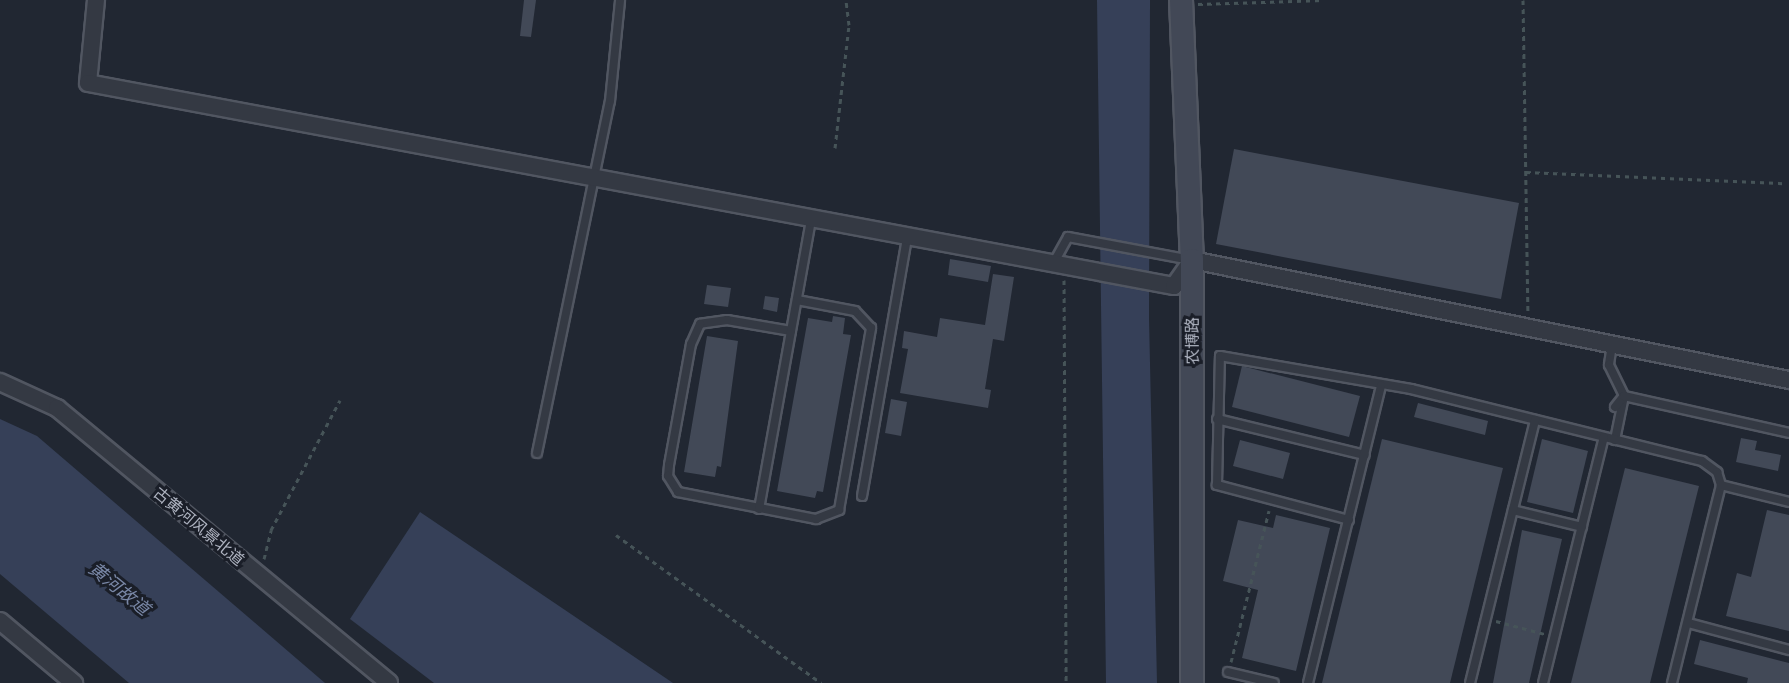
<!DOCTYPE html>
<meta charset="utf-8">
<style>
body{margin:0}
#map{position:relative;width:1789px;height:683px;overflow:hidden;background:#212732;font-family:"PT Sans Narrow","Noto Sans SC",sans-serif}
div>[style]{position:absolute}
[style*='--x']{left:calc(var(--x)*1px);top:calc(var(--y)*1px);width:calc(var(--w)*1px);rotate:calc(var(--a)*1deg)}
.water>*{inset:0;background:#364058}
.building>*{inset:0;background:#424957}
.path>*{height:3px;margin-top:-1.5px;transform-origin:0;background:repeating-linear-gradient(90deg,#465458 0 4.5px,transparent 0 9px)}
.roads{filter:drop-shadow(2px 0 #515661) drop-shadow(-2px 0 #515661) drop-shadow(0 2px #515661) drop-shadow(0 -2px #515661)}
.lane>*{height:8px;margin:-4px;padding:0 4px;transform-origin:4px;border-radius:4px;background:#343943}
.street>*{height:16px;margin:-8px;padding:0 8px;transform-origin:8px;border-radius:8px;background:#343943}
.secondary>*{height:22px;margin:-11px;padding:0 11px;transform-origin:11px;border-radius:11px;background:#424856}
span{translate:-50% -50%;white-space:nowrap;text-align:center;line-height:1.15;-webkit-text-stroke:6px #1a1e28;paint-order:stroke}
.street-label{font-size:16px;color:#aeb3c0}
.water-label{font-size:18px;color:#7987a6;font-style:italic}
</style>
<div id="map">
<div class="water">
<i style="clip-path:polygon(1097px 0,1150px 0,1149px 318px,1157px 683px,1106px 683px)"></i>
<i style="clip-path:polygon(0 419px,37px 436px,325px 683px,129px 683px,0 574px)"></i>
<i style="clip-path:polygon(420px 512px,673px 683px,434px 683px,350px 619px)"></i>
</div>
<div class="building">
<i style="clip-path:polygon(524px 0,536px 0,531px 37px,520px 36px)"></i>
<i style="clip-path:polygon(1234px 149px,1519px 203px,1501px 299px,1216px 244px)"></i>
<i style="clip-path:polygon(950px 259px,991px 266px,988px 282px,948px 275px)"></i>
<i style="clip-path:polygon(993px 274px,1014px 277px,1004px 341px,993px 339px,985px 389px,991px 390px,988px 408px,900px 393px,908px 349px,902px 348px,904px 331px,937px 337px,940px 318px,985px 325px)"></i>
<i style="clip-path:polygon(707px 285px,731px 288px,728px 307px,704px 304px)"></i>
<i style="clip-path:polygon(765px 296px,779px 298px,777px 312px,763px 309px)"></i>
<i style="clip-path:polygon(833px 316px,845px 318px,843px 334px,851px 335px,823px 492px,817px 491px,815px 498px,777px 491px,808px 318px,832px 322px)"></i>
<i style="clip-path:polygon(707px 336px,738px 341px,721px 467px,717px 466px,715px 477px,684px 472px)"></i>
<i style="clip-path:polygon(1242px 366px,1360px 396px,1349px 437px,1232px 407px)"></i>
<i style="clip-path:polygon(891px 399px,907px 402px,901px 436px,885px 433px)"></i>
<i style="clip-path:polygon(1418px 403px,1488px 421px,1485px 435px,1414px 417px)"></i>
<i style="clip-path:polygon(1741px 438px,1757px 441px,1755px 450px,1781px 455px,1778px 471px,1736px 462px)"></i>
<i style="clip-path:polygon(1382px 439px,1503px 468px,1450px 683px,1322px 683px)"></i>
<i style="clip-path:polygon(1542px 439px,1588px 451px,1573px 513px,1527px 502px)"></i>
<i style="clip-path:polygon(1240px 440px,1290px 453px,1283px 479px,1233px 466px)"></i>
<i style="clip-path:polygon(1625px 468px,1699px 486px,1650px 683px,1571px 683px)"></i>
<i style="clip-path:polygon(1767px 510px,1789px 515px,1789px 631px,1726px 616px,1737px 573px,1751px 577px)"></i>
<i style="clip-path:polygon(1276px 515px,1330px 528px,1296px 671px,1242px 658px,1258px 590px,1223px 581px,1238px 520px,1273px 528px)"></i>
<i style="clip-path:polygon(1522px 530px,1562px 539px,1529px 683px,1493px 683px)"></i>
<i style="clip-path:polygon(1700px 640px,1789px 663px,1789px 683px,1747px 683px,1748px 678px,1694px 664px)"></i>
</div>
<div class="path">
<i style="--x:1523;--y:0;--w:313;--a:89.1"></i>
<i style="--x:1198;--y:4;--w:126;--a:-1.8"></i>
<i style="--x:835;--y:148;--w:124;--a:-83.5"></i>
<i style="--x:849;--y:25;--w:25;--a:-97"></i>
<i style="--x:1526;--y:172;--w:257;--a:2.5"></i>
<i style="--x:1064;--y:280;--w:403;--a:89.7"></i>
<i style="--x:616;--y:535;--w:253;--a:35.8"></i>
<i style="--x:264;--y:559;--w:30;--a:-76"></i>
<i style="--x:271;--y:530;--w:147;--a:-62"></i>
<i style="--x:1496;--y:621;--w:51;--a:14.9"></i>
<i style="--x:1231;--y:662;--w:156;--a:-75.9"></i>
</div>
<div class="roads">
<div class="lane">
<i style="--x:1053;--y:264;--w:31;--a:-61"></i>
<i style="--x:1068;--y:237;--w:125;--a:10.6"></i>
<i style="--x:791;--y:331;--w:65;--a:-170.2"></i>
<i style="--x:727;--y:320;--w:27;--a:172"></i>
<i style="--x:700;--y:324;--w:22;--a:114"></i>
<i style="--x:691;--y:344;--w:123;--a:100.3"></i>
<i style="--x:669;--y:465;--w:11;--a:95"></i>
<i style="--x:668;--y:476;--w:19;--a:58"></i>
<i style="--x:678;--y:492;--w:141;--a:11.1"></i>
<i style="--x:816;--y:519;--w:25;--a:-21"></i>
<i style="--x:839;--y:510;--w:185;--a:-80"></i>
<i style="--x:871;--y:328;--w:23;--a:-133"></i>
<i style="--x:855;--y:311;--w:59;--a:-169.3"></i>
<i style="--x:1612;--y:345;--w:20;--a:99"></i>
<i style="--x:1609;--y:365;--w:34;--a:64"></i>
<i style="--x:1624;--y:396;--w:45;--a:101.6"></i>
<i style="--x:1615;--y:407;--w:14;--a:-51"></i>
<i style="--x:1624;--y:396;--w:169;--a:12.6"></i>
<i style="--x:1217;--y:419;--w:152;--a:13.7"></i>
<i style="--x:537;--y:453;--w:359;--a:-78.3"></i>
<i style="--x:610;--y:101;--w:101;--a:-84.3"></i>
<i style="--x:862;--y:496;--w:262;--a:-80.1"></i>
<i style="--x:759;--y:509;--w:294;--a:-79.8"></i>
<i style="--x:1513;--y:510;--w:71;--a:13.8"></i>
<i style="--x:1349;--y:520;--w:137;--a:-165.1"></i>
<i style="--x:1217;--y:485;--w:129;--a:-88.7"></i>
<i style="--x:1220;--y:356;--w:194;--a:9.8"></i>
<i style="--x:1411;--y:389;--w:300;--a:13.9"></i>
<i style="--x:1702;--y:461;--w:19;--a:36"></i>
<i style="--x:1717;--y:472;--w:14;--a:73"></i>
<i style="--x:1688;--y:623;--w:105;--a:15"></i>
<i style="--x:1228;--y:672;--w:47;--a:13.4"></i>
<i style="--x:1308;--y:683;--w:306;--a:-76.2"></i>
<i style="--x:1470;--y:683;--w:271;--a:-76.1"></i>
<i style="--x:1543;--y:683;--w:253;--a:-76.1"></i>
<i style="--x:1672;--y:683;--w:204;--a:-76.1"></i>
<i style="--x:1721;--y:485;--w:70;--a:14"></i>
</div>
<div class="street">
<i style="--x:96;--y:0;--w:83;--a:95.5"></i>
<i style="--x:88;--y:83;--w:1105;--a:10.59"></i>
<i style="--x:1174;--y:286;--w:32;--a:-55"></i>
<i style="--x:1192;--y:260;--w:609;--a:11.37"></i>
<i style="--x:0;--y:382;--w:63;--a:24.5"></i>
<i style="--x:57;--y:408;--w:431;--a:39.6"></i>
<i style="--x:0;--y:621;--w:97;--a:40"></i>
</div>
<div class="secondary">
<i style="--x:1181;--y:0;--w:260;--a:87.6"></i>
<i style="--x:1192;--y:260;--w:423;--a:90"></i>
</div>
</div>
<div class="street-label">
<span style="left:1192px;top:341px;rotate:-90deg">农博路</span>
<span style="left:199px;top:526px;rotate:40deg">古黄河风景北道</span>
</div>
<div class="water-label">
<span style="left:119px;top:589px;rotate:39deg">黄河故道</span>
</div>
</div>
